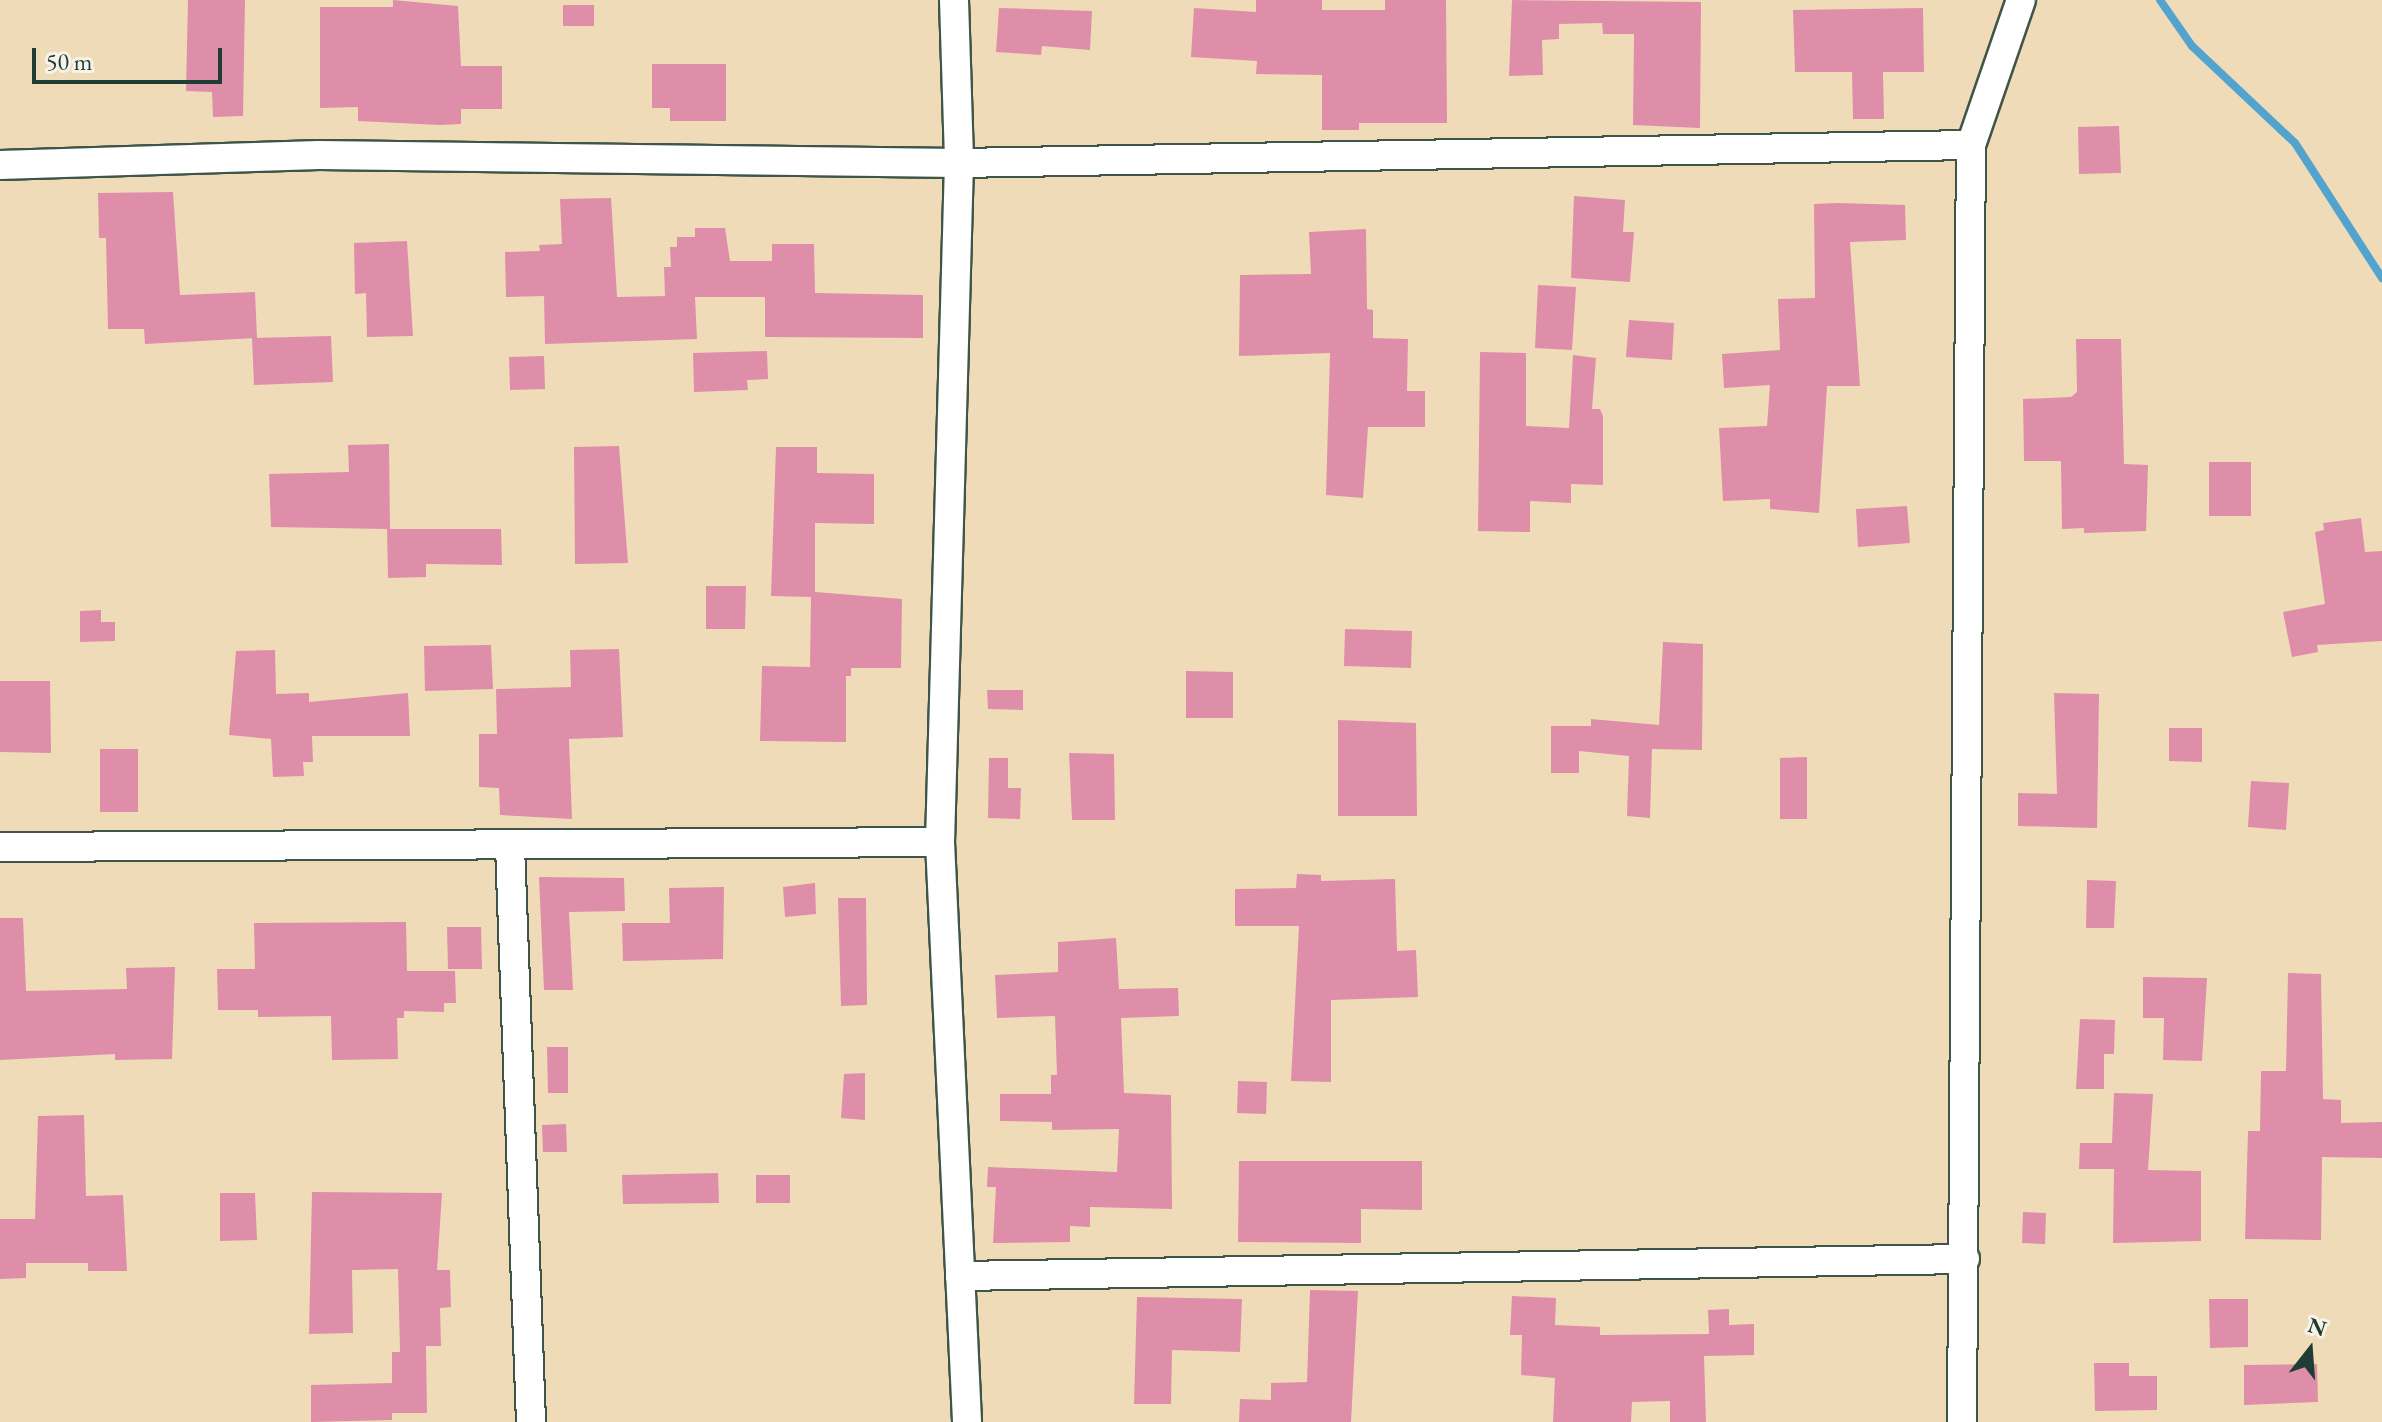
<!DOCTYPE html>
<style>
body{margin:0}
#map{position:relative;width:2382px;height:1422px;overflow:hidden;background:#f0dbb9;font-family:"EB Garamond",serif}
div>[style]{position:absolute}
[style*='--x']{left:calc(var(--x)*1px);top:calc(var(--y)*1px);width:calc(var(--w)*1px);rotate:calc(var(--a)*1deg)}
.stream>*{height:8px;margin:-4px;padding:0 4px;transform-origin:4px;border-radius:4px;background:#52a3cd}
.building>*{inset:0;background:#de8ea9}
.roads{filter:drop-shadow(2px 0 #3e5548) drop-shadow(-2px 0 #3e5548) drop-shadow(0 2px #3e5548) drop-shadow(0 -2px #3e5548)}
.street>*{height:28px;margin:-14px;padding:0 14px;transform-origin:14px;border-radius:14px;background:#fff}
span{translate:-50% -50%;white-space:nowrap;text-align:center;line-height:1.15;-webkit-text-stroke:6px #f7f3e8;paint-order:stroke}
.north{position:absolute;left:2270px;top:1310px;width:80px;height:80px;-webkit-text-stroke:6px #f7f3e8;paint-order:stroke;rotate:17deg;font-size:22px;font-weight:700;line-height:32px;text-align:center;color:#1f3d34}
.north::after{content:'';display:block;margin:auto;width:28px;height:36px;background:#1f3d34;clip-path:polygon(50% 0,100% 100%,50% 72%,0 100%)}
.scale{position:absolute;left:32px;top:48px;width:190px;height:36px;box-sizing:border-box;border:4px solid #1f3d34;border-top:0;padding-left:10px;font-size:24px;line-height:28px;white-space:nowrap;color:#1f3d34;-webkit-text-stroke:6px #f7f3e8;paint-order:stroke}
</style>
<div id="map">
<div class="stream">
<i style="--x:2160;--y:0;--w:56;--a:55.2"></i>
<i style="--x:2192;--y:46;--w:141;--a:43.3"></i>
<i style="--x:2295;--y:143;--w:161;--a:57.2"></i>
</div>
<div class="building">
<i style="clip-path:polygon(188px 0,245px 0,243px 116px,213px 117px,212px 92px,186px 91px)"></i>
<i style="clip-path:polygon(393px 0,458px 6px,461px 66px,502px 66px,502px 109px,461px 109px,461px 124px,439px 125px,358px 121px,358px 107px,320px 108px,320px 7px,393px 7px)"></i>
<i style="clip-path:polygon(1256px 0,1322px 0,1322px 10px,1385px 10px,1385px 0,1446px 0,1447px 123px,1359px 123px,1359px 130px,1322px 130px,1322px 75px,1256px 74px,1257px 61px,1191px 57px,1194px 8px,1256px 12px)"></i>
<i style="clip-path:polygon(1512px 0,1701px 2px,1700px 128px,1633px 125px,1634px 34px,1603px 34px,1602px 23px,1559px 24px,1559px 39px,1542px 40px,1543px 75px,1509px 76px)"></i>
<i style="clip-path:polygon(563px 5px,594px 5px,594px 26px,563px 26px)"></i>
<i style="clip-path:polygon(999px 8px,1092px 11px,1090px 50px,1042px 46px,1041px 55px,996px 52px)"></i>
<i style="clip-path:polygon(1923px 8px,1924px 72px,1883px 72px,1884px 119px,1853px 119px,1852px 72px,1795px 72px,1793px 10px)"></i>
<i style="clip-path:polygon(652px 64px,726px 64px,726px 121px,670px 121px,670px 108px,652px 108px)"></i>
<i style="clip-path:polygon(2119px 126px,2121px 173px,2079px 174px,2078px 127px)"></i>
<i style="clip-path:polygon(173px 192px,180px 295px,255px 292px,257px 338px,145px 344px,144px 329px,108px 329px,106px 238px,99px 238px,98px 193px)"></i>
<i style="clip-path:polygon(1574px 196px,1625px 200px,1623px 232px,1634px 232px,1630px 282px,1571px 278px)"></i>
<i style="clip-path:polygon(611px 198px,617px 297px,665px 296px,664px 267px,671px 267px,670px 247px,677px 247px,677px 237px,695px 237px,695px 228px,725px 228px,730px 261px,772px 261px,772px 244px,814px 244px,815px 293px,923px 295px,923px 338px,765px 337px,765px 297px,695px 297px,697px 339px,545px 344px,544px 296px,506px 297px,505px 252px,540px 251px,539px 245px,562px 244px,560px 199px)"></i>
<i style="clip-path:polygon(1838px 203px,1905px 205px,1906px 240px,1850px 242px,1860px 386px,1827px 386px,1819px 513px,1770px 509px,1770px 499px,1723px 501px,1719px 428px,1767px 426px,1770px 385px,1724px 388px,1722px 354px,1780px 350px,1778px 299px,1815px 298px,1814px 204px)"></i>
<i style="clip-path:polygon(1366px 229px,1367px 309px,1373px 310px,1373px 338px,1408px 339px,1407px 391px,1425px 391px,1425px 427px,1368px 427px,1363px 498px,1326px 495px,1330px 353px,1239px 356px,1240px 275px,1311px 274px,1309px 232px)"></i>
<i style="clip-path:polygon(407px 241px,413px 336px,367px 337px,366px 293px,355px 294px,354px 243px)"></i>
<i style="clip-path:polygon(1538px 285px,1576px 287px,1572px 350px,1535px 348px)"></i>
<i style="clip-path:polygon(1629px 320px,1674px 323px,1672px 360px,1626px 357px)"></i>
<i style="clip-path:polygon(331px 336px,333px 382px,254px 385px,252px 338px)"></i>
<i style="clip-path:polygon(2076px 339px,2121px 339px,2124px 464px,2148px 465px,2146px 531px,2084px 533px,2084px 528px,2062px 529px,2061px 461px,2024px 461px,2023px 399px,2071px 397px,2077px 392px)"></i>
<i style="clip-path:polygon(767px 351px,768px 379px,747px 380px,748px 390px,694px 392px,693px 353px)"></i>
<i style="clip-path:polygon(1480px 352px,1526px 353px,1526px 426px,1569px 428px,1573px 355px,1596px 358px,1592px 409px,1600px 409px,1603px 416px,1603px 485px,1571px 484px,1571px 503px,1530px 501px,1530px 532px,1478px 531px)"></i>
<i style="clip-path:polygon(544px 356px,545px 389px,510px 390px,509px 357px)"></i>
<i style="clip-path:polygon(389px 444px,390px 529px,271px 527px,269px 474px,349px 472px,348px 445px)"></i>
<i style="clip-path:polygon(619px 446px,628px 563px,575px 564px,574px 447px)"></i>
<i style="clip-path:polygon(776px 447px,817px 447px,817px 473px,874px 474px,874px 524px,815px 523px,815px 592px,902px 599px,901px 668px,851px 668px,851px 676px,846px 676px,846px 742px,760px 741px,762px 666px,810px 667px,811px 597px,771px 596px)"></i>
<i style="clip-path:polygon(2209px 462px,2251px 462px,2251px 516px,2209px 516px)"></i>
<i style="clip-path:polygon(1907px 506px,1910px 543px,1858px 547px,1856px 509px)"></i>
<i style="clip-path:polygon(2361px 518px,2365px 552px,2382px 551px,2382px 641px,2317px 645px,2318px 652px,2292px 657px,2283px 612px,2325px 604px,2315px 532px,2324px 530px,2323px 523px)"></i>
<i style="clip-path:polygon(387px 529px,501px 529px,502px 565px,426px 564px,426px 577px,388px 578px)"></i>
<i style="clip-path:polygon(706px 586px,746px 586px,745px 629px,706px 629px)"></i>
<i style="clip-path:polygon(101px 610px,101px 622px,115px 622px,115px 641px,80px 642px,80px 611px)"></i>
<i style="clip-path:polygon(1345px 629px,1412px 631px,1411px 668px,1344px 666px)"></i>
<i style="clip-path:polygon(1663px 642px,1703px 644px,1702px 750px,1652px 749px,1650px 818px,1627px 816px,1629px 756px,1579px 751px,1579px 773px,1551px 773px,1551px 726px,1591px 726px,1591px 719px,1659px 725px)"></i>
<i style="clip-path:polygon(491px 645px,493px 689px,425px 691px,424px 646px)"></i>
<i style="clip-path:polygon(619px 649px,623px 737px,569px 739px,572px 819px,500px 815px,499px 788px,479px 787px,479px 734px,497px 734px,496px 689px,571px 687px,570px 650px)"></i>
<i style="clip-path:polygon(275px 650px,276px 694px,309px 693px,309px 702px,408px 693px,410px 736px,312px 736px,313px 762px,303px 762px,304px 776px,273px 777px,271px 739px,229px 735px,236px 651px)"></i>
<i style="clip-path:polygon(1186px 671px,1233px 672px,1233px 718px,1186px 718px)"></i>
<i style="clip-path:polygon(0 681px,50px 681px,51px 753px,0 752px)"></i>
<i style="clip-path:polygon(987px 690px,1023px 690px,1023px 710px,988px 709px)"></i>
<i style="clip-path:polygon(2054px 693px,2099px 694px,2097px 828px,2018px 826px,2018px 793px,2057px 794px)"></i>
<i style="clip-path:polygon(1338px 720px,1416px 723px,1417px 816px,1338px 816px)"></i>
<i style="clip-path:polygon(2169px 728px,2202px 728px,2202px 762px,2169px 761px)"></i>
<i style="clip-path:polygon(100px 749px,138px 749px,138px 812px,100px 812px)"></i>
<i style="clip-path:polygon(1069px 753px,1114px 754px,1115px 820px,1072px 820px)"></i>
<i style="clip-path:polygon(1807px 757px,1807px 819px,1780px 819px,1780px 758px)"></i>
<i style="clip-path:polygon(989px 758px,1008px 758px,1008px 788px,1021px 788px,1020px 819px,988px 818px)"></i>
<i style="clip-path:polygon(2251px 781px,2289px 783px,2286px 830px,2248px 827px)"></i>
<i style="clip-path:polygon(1297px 874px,1321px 875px,1321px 881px,1395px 879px,1397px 951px,1416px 950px,1418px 997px,1331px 1000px,1331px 1082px,1291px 1081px,1299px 926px,1235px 926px,1235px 889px,1296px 888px)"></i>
<i style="clip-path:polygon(539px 877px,624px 878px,625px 911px,569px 912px,573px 990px,544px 990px)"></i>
<i style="clip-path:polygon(2087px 880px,2116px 881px,2114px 928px,2086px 928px)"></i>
<i style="clip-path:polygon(815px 883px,816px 914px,785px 917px,783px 887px)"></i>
<i style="clip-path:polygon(724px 887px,723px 959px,623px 961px,622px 923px,670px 923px,669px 888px)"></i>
<i style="clip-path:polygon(838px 898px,866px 898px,867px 1005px,841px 1006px)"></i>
<i style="clip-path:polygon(0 918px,23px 918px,26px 991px,127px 989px,126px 968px,175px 967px,172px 1059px,115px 1060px,115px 1054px,0 1060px)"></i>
<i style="clip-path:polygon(406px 922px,407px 971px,455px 971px,456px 1003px,444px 1003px,444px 1012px,404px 1011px,404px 1018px,397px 1018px,398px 1059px,332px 1060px,331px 1016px,258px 1017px,258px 1010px,218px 1010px,217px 969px,255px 969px,254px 923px)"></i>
<i style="clip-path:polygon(447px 927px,481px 927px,482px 969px,448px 969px)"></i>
<i style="clip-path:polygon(1116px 938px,1119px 989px,1178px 988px,1179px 1016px,1121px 1018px,1124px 1093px,1171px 1095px,1172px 1209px,1090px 1207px,1090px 1227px,1070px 1226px,1070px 1242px,993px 1243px,996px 1187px,987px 1187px,988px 1167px,1117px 1172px,1119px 1129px,1052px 1130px,1052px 1122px,1000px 1121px,1000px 1094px,1051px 1094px,1051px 1075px,1057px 1075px,1055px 1016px,997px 1018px,995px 975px,1058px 972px,1058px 942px)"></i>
<i style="clip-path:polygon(2288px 973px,2321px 974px,2323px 1099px,2341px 1100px,2341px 1123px,2382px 1122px,2382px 1158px,2322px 1157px,2321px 1240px,2245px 1239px,2248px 1131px,2260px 1131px,2261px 1071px,2286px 1071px)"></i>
<i style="clip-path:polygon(2143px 977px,2207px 978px,2202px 1061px,2163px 1060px,2164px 1018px,2143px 1018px)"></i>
<i style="clip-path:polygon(2080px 1019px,2115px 1020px,2114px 1054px,2104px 1054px,2104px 1089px,2076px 1089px)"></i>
<i style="clip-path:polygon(547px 1047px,568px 1047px,568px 1093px,548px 1093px)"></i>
<i style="clip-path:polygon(865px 1073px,865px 1120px,841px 1118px,844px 1074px)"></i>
<i style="clip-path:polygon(1238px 1081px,1267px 1082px,1266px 1114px,1237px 1113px)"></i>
<i style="clip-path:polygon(2114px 1093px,2153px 1094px,2148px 1170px,2201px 1171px,2201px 1241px,2113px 1243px,2114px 1169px,2079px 1169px,2080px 1143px,2112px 1143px)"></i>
<i style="clip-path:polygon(84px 1115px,86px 1196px,123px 1195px,127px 1271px,88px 1271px,88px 1263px,26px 1263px,26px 1278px,0 1279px,0 1219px,35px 1219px,38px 1116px)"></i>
<i style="clip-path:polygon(566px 1124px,567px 1152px,543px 1152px,542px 1125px)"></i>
<i style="clip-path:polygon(1239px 1161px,1422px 1161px,1422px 1210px,1361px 1209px,1361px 1243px,1238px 1242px)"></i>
<i style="clip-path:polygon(718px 1173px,719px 1203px,623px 1204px,622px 1175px)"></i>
<i style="clip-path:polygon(756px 1175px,790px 1175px,790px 1203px,756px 1203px)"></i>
<i style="clip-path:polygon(312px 1192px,442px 1193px,437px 1270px,450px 1270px,451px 1307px,440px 1308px,441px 1346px,426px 1346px,427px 1413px,392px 1413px,392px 1420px,311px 1422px,311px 1385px,392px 1383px,392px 1352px,400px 1352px,398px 1269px,352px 1270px,353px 1333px,309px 1334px)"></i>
<i style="clip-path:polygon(220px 1193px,255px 1193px,257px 1240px,220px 1241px)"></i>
<i style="clip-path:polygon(2023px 1212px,2046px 1213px,2045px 1244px,2022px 1243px)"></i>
<i style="clip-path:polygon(1310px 1290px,1358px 1291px,1351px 1422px,1239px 1422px,1240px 1399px,1271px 1400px,1271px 1383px,1307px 1382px)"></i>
<i style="clip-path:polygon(1512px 1296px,1556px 1298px,1555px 1325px,1600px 1327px,1600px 1335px,1709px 1334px,1708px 1310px,1729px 1309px,1729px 1325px,1754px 1324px,1754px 1355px,1704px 1356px,1706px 1422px,1670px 1422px,1670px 1401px,1632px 1402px,1631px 1422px,1553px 1422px,1555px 1378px,1521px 1375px,1522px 1335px,1510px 1335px)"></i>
<i style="clip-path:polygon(1137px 1297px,1242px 1299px,1240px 1352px,1172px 1350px,1171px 1404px,1134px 1404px)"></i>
<i style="clip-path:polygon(2209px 1299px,2248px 1299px,2248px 1347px,2210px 1348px)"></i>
<i style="clip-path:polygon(2094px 1363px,2129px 1363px,2129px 1376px,2157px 1376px,2157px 1410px,2095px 1411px)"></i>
<i style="clip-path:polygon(2317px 1364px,2318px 1402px,2244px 1405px,2244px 1365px)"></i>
</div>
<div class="roads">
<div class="street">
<i style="--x:954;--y:0;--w:163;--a:88.2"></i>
<i style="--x:959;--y:163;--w:679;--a:91.6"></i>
<i style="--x:940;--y:842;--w:581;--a:87.33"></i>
<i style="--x:0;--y:165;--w:319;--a:-1.8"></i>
<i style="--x:319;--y:155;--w:640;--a:0.72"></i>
<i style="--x:959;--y:163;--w:1012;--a:-1.02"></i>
<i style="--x:510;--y:846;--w:576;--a:87.91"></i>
<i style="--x:0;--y:847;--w:940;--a:-0.3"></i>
<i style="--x:960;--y:1276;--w:1005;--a:-0.97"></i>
<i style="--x:1962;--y:1422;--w:1277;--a:-89.6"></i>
<i style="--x:1971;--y:145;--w:153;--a:-71"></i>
</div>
</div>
<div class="north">N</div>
<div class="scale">50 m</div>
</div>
